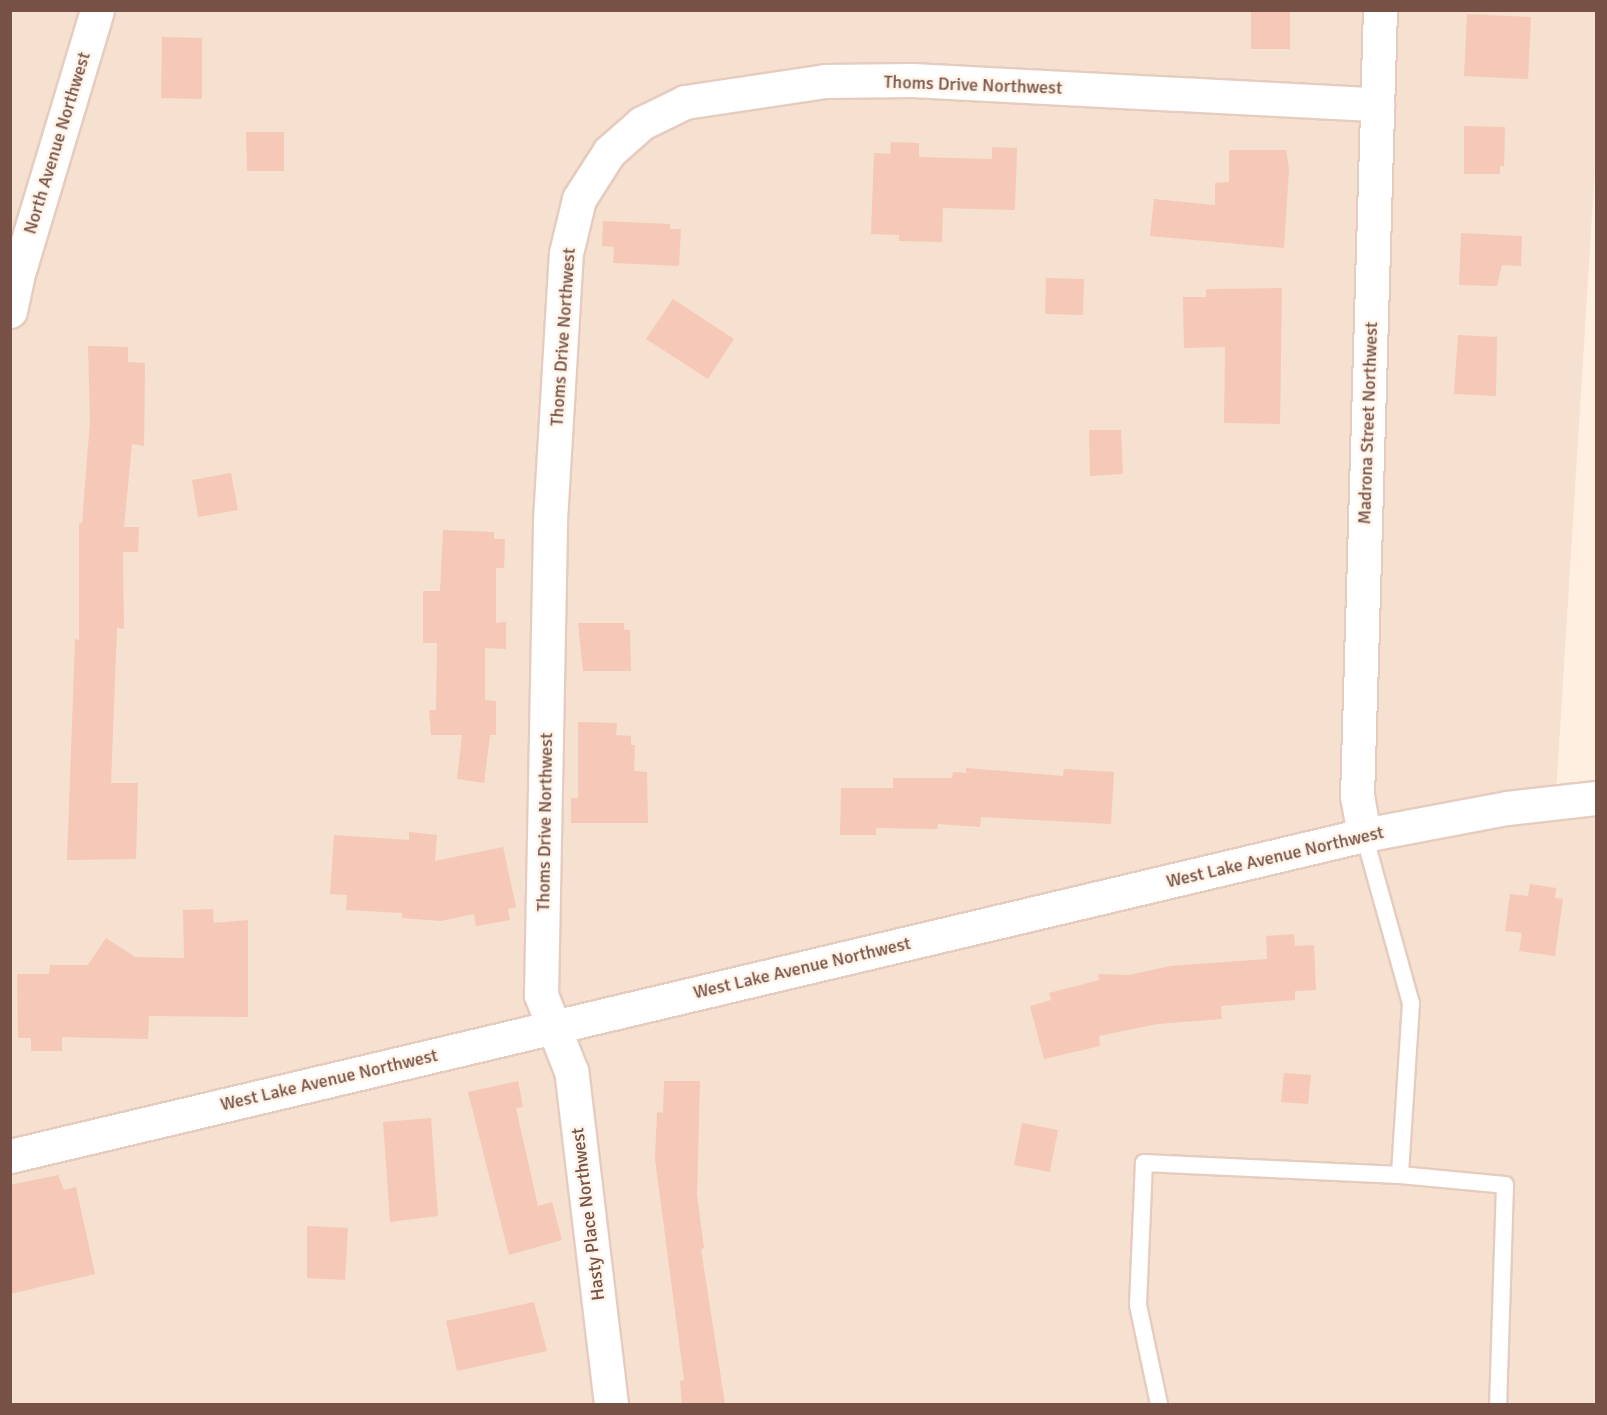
<!DOCTYPE html>
<style>
body{margin:0}
#map{position:relative;width:1607px;height:1415px;overflow:hidden;background:#feefe1;font-family:Signika,sans-serif}
div>[style]{position:absolute}
[style*='--x']{left:calc(var(--x)*1px);top:calc(var(--y)*1px);width:calc(var(--w)*1px);rotate:calc(var(--a)*1deg)}
.residential>*{inset:0;background:#f6e0cf}
.building>*{inset:0;background:#f5c8b7}
.roads{filter:drop-shadow(2px 0 #e5ccbf) drop-shadow(-2px 0 #e5ccbf) drop-shadow(0 2px #e5ccbf) drop-shadow(0 -2px #e5ccbf)}
.service>*{height:16px;margin:-8px;padding:0 8px;transform-origin:8px;border-radius:8px;background:#fff}
.minor>*{height:33px;margin:-16.5px;padding:0 16.5px;transform-origin:16.5px;border-radius:16.5px;background:#fff}
.tertiary>*{height:33px;margin:-16.5px;padding:0 16.5px;transform-origin:16.5px;border-radius:16.5px;background:#fff}
span{translate:-50% -50%;white-space:nowrap;text-align:center;line-height:1.15;-webkit-text-stroke:5px #fff4e9;paint-order:stroke}
.street-label{font-size:18px;color:#775146}
.frame{position:absolute;inset:0;border:12px solid #775146;pointer-events:none}
</style>
<div id="map">
<div class="residential">
<i style="clip-path:polygon(10px 11px,1596px 11px,1596px 152px,1556px 794px,1596px 790px,1596px 1404px,11px 1404px)"></i>
</div>
<div class="building">
<i style="clip-path:polygon(1251px 10px,1290px 10px,1290px 49px,1251px 49px)"></i>
<i style="clip-path:polygon(1467px 14px,1531px 17px,1528px 79px,1464px 76px)"></i>
<i style="clip-path:polygon(162px 37px,202px 38px,202px 99px,161px 98px)"></i>
<i style="clip-path:polygon(1464px 126px,1505px 127px,1504px 166px,1500px 166px,1500px 174px,1464px 174px)"></i>
<i style="clip-path:polygon(246px 132px,284px 132px,284px 171px,247px 171px)"></i>
<i style="clip-path:polygon(891px 142px,919px 143px,919px 157px,992px 159px,992px 147px,1017px 148px,1015px 210px,943px 208px,942px 242px,899px 241px,899px 235px,871px 234px,874px 153px,890px 154px)"></i>
<i style="clip-path:polygon(1229px 150px,1286px 150px,1289px 169px,1284px 248px,1150px 236px,1154px 199px,1215px 205px,1215px 183px,1229px 182px)"></i>
<i style="clip-path:polygon(603px 221px,670px 224px,670px 229px,681px 229px,679px 266px,613px 263px,614px 247px,602px 246px)"></i>
<i style="clip-path:polygon(1461px 233px,1522px 236px,1521px 266px,1502px 265px,1497px 286px,1459px 285px)"></i>
<i style="clip-path:polygon(1046px 278px,1084px 279px,1083px 315px,1045px 314px)"></i>
<i style="clip-path:polygon(1282px 288px,1280px 424px,1224px 423px,1225px 347px,1184px 348px,1183px 297px,1206px 297px,1206px 289px)"></i>
<i style="clip-path:polygon(673px 299px,734px 339px,708px 379px,646px 339px)"></i>
<i style="clip-path:polygon(1458px 335px,1497px 337px,1496px 396px,1454px 394px)"></i>
<i style="clip-path:polygon(88px 346px,128px 347px,128px 362px,145px 363px,144px 446px,132px 444px,124px 527px,139px 527px,138px 552px,123px 552px,124px 629px,117px 628px,111px 783px,138px 783px,136px 859px,67px 860px,75px 639px,79px 640px,79px 523px,82px 523px,90px 421px)"></i>
<i style="clip-path:polygon(1089px 430px,1121px 430px,1123px 474px,1090px 476px)"></i>
<i style="clip-path:polygon(231px 473px,238px 510px,198px 517px,192px 480px)"></i>
<i style="clip-path:polygon(443px 530px,494px 532px,494px 539px,505px 539px,504px 568px,496px 568px,496px 623px,506px 622px,506px 649px,485px 648px,485px 700px,496px 701px,496px 735px,490px 735px,484px 783px,457px 779px,462px 735px,431px 735px,429px 710px,436px 710px,437px 643px,423px 643px,423px 591px,440px 591px)"></i>
<i style="clip-path:polygon(578px 623px,624px 623px,624px 630px,630px 630px,631px 671px,583px 671px)"></i>
<i style="clip-path:polygon(578px 722px,617px 723px,616px 735px,631px 736px,631px 745px,635px 745px,634px 771px,647px 772px,648px 823px,571px 823px,571px 798px,578px 798px)"></i>
<i style="clip-path:polygon(966px 768px,1063px 776px,1064px 769px,1114px 772px,1111px 824px,981px 817px,980px 827px,938px 824px,937px 829px,876px 828px,876px 835px,840px 835px,841px 788px,893px 788px,893px 778px,952px 778px,953px 772px,966px 773px)"></i>
<i style="clip-path:polygon(409px 832px,437px 835px,435px 861px,503px 847px,516px 907px,508px 909px,510px 920px,476px 926px,474px 914px,441px 921px,402px 918px,402px 913px,346px 910px,347px 895px,330px 894px,334px 835px,409px 840px)"></i>
<i style="clip-path:polygon(1530px 884px,1556px 888px,1555px 898px,1563px 899px,1555px 956px,1519px 951px,1522px 933px,1505px 931px,1510px 894px,1528px 896px)"></i>
<i style="clip-path:polygon(213px 909px,214px 923px,248px 920px,248px 1017px,149px 1016px,148px 1039px,62px 1037px,62px 1051px,31px 1051px,31px 1038px,18px 1038px,17px 974px,49px 974px,50px 965px,88px 965px,106px 938px,135px 957px,184px 958px,183px 910px)"></i>
<i style="clip-path:polygon(1294px 934px,1295px 946px,1314px 945px,1316px 990px,1295px 991px,1295px 1000px,1221px 1006px,1222px 1019px,1157px 1024px,1099px 1036px,1100px 1046px,1044px 1059px,1030px 1006px,1051px 1000px,1049px 993px,1099px 980px,1098px 974px,1129px 975px,1170px 966px,1267px 959px,1266px 936px)"></i>
<i style="clip-path:polygon(1284px 1073px,1311px 1075px,1308px 1104px,1281px 1102px)"></i>
<i style="clip-path:polygon(518px 1081px,523px 1107px,516px 1108px,538px 1206px,552px 1202px,562px 1240px,509px 1255px,468px 1092px)"></i>
<i style="clip-path:polygon(664px 1081px,700px 1081px,697px 1194px,704px 1248px,701px 1249px,725px 1404px,682px 1404px,680px 1381px,684px 1380px,655px 1159px,657px 1112px,663px 1113px)"></i>
<i style="clip-path:polygon(431px 1118px,438px 1216px,390px 1222px,383px 1122px)"></i>
<i style="clip-path:polygon(1022px 1123px,1058px 1130px,1050px 1172px,1014px 1165px)"></i>
<i style="clip-path:polygon(58px 1175px,64px 1190px,76px 1187px,95px 1274px,10px 1294px,10px 1185px)"></i>
<i style="clip-path:polygon(307px 1226px,348px 1228px,345px 1280px,307px 1278px)"></i>
<i style="clip-path:polygon(534px 1302px,547px 1351px,457px 1371px,446px 1321px)"></i>
</div>
<div class="roads">
<div class="service">
<i style="--x:1364;--y:835;--w:174;--a:74.4"></i>
<i style="--x:1411;--y:1003;--w:172;--a:93.7"></i>
<i style="--x:1159;--y:1404;--w:101;--a:-102"></i>
<i style="--x:1138;--y:1305;--w:142;--a:-87.6"></i>
<i style="--x:1144;--y:1163;--w:256;--a:2.7"></i>
<i style="--x:1400;--y:1175;--w:105;--a:5.4"></i>
<i style="--x:1505;--y:1185;--w:219;--a:91.8"></i>
</div>
<div class="minor">
<i style="--x:10;--y:311;--w:35;--a:-78"></i>
<i style="--x:17;--y:277;--w:279;--a:-73.3"></i>
<i style="--x:1364;--y:835;--w:39;--a:-100"></i>
<i style="--x:1357;--y:797;--w:787;--a:-88.33"></i>
<i style="--x:611;--y:1404;--w:335;--a:-96.8"></i>
<i style="--x:571;--y:1071;--w:82;--a:-111.5"></i>
<i style="--x:541;--y:995;--w:475;--a:-88.9"></i>
<i style="--x:550;--y:520;--w:267;--a:-86.6"></i>
<i style="--x:566;--y:253;--w:56;--a:-76.5"></i>
<i style="--x:579;--y:199;--w:56;--a:-57.4"></i>
<i style="--x:609;--y:152;--w:44;--a:-41.3"></i>
<i style="--x:642;--y:123;--w:48;--a:-26"></i>
<i style="--x:685;--y:102;--w:142;--a:-8.5"></i>
<i style="--x:825;--y:81;--w:87;--a:-0.7"></i>
<i style="--x:912;--y:80;--w:466;--a:3"></i>
</div>
<div class="tertiary">
<i style="--x:10;--y:1156;--w:1392;--a:-13.34"></i>
<i style="--x:1364;--y:835;--w:146;--a:-10.7"></i>
<i style="--x:1507;--y:808;--w:90;--a:-6.4"></i>
</div>
</div>
<div class="street-label">
<span style="left:973px;top:85px;rotate:2deg">Thoms Drive Northwest</span>
<span style="left:57px;top:143px;rotate:-73deg">North Avenue Northwest</span>
<span style="left:563px;top:337px;rotate:-86deg">Thoms Drive Northwest</span>
<span style="left:1368px;top:423px;rotate:-88deg">Madrona Street Northwest</span>
<span style="left:545px;top:822px;rotate:-89deg">Thoms Drive Northwest</span>
<span style="left:1275px;top:857px;rotate:-13deg">West Lake Avenue Northwest</span>
<span style="left:802px;top:968px;rotate:-13deg">West Lake Avenue Northwest</span>
<span style="left:329px;top:1080px;rotate:-13deg">West Lake Avenue Northwest</span>
<span style="left:588px;top:1214px;rotate:-97deg">Hasty Place Northwest</span>
</div>
<div class="frame"></div>
</div>
